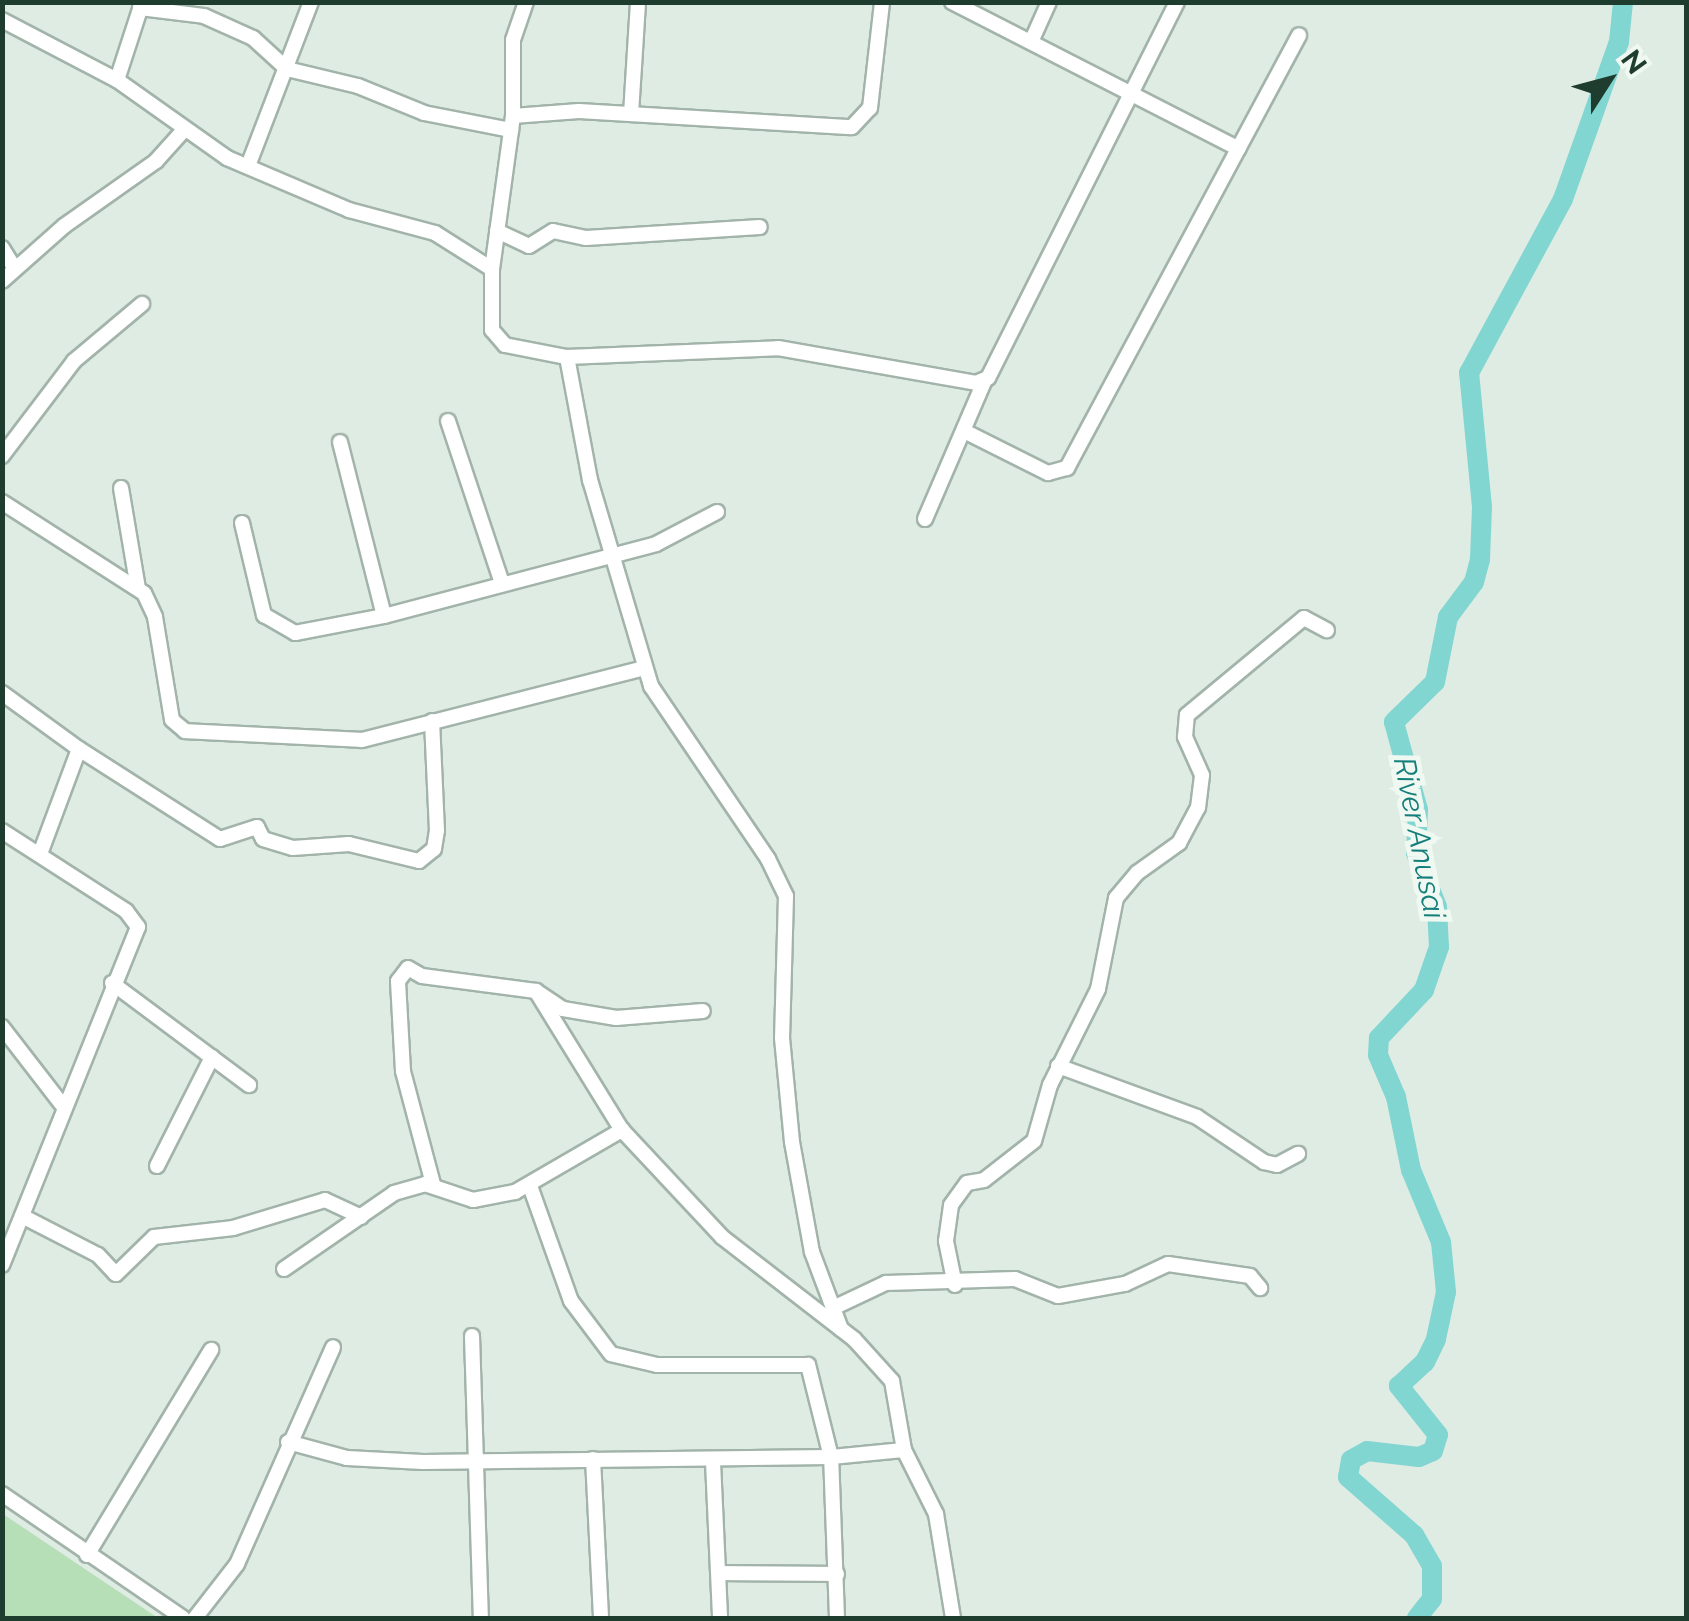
<!DOCTYPE html>
<style>
body{margin:0}
#map{position:relative;width:1689px;height:1621px;overflow:hidden;background:#dfece4;font-family:Raleway,sans-serif}
div>[style]{position:absolute}
[style*='--x']{left:calc(var(--x)*1px);top:calc(var(--y)*1px);width:calc(var(--w)*1px);rotate:calc(var(--a)*1deg)}
.green>*{inset:0;background:#b6dfb8}
.river>*{height:20px;margin:-10px;padding:0 10px;transform-origin:10px;border-radius:10px;background:#82d6d2}
.roads{filter:drop-shadow(2px 0 #a2b4aa) drop-shadow(-2px 0 #a2b4aa) drop-shadow(0 2px #a2b4aa) drop-shadow(0 -2px #a2b4aa)}
.minor>*{height:14px;margin:-7px;padding:0 7px;transform-origin:7px;border-radius:7px;background:#fff}
span{translate:-50% -50%;white-space:nowrap;text-align:center;line-height:1.15;-webkit-text-stroke:10px #f0f8f2;paint-order:stroke}
.water-label{font-size:30px;color:#147e7a;font-style:italic}
.frame{position:absolute;inset:0;border:5px solid #1f3d2f;pointer-events:none}
.north{position:absolute;left:1559px;top:30px;width:100px;height:100px;-webkit-text-stroke:8px #f0f8f2;paint-order:stroke;rotate:54deg;font-size:28px;font-weight:700;line-height:40px;text-align:center;color:#1f3d2f}
.north::after{content:'';display:block;margin:auto;width:35px;height:45px;background:#1f3d2f;clip-path:polygon(50% 0,100% 100%,50% 72%,0 100%)}
</style>
<div id="map">
<div class="green">
<i style="clip-path:polygon(2px 1514px,3px 1514px,158px 1618px,3px 1618px)"></i>
</div>
<div class="river">
<i style="--x:1417;--y:1618;--w:24;--a:-52"></i>
<i style="--x:1432;--y:1599;--w:33;--a:-90"></i>
<i style="--x:1432;--y:1566;--w:36;--a:-120"></i>
<i style="--x:1414;--y:1535;--w:88;--a:-138.7"></i>
<i style="--x:1348;--y:1477;--w:17;--a:-80"></i>
<i style="--x:1351;--y:1460;--w:18;--a:-29"></i>
<i style="--x:1367;--y:1451;--w:52;--a:6.6"></i>
<i style="--x:1419;--y:1457;--w:15;--a:-23"></i>
<i style="--x:1433;--y:1451;--w:17;--a:-73"></i>
<i style="--x:1438;--y:1435;--w:63;--a:-128.5"></i>
<i style="--x:1399;--y:1386;--w:35;--a:-43"></i>
<i style="--x:1425;--y:1362;--w:25;--a:-64"></i>
<i style="--x:1436;--y:1339;--w:48;--a:-78"></i>
<i style="--x:1446;--y:1292;--w:50;--a:-95.7"></i>
<i style="--x:1441;--y:1242;--w:78;--a:-112.6"></i>
<i style="--x:1411;--y:1170;--w:75;--a:-101.6"></i>
<i style="--x:1396;--y:1097;--w:46;--a:-113.2"></i>
<i style="--x:1378;--y:1055;--w:17;--a:-87"></i>
<i style="--x:1379;--y:1038;--w:66;--a:-46.8"></i>
<i style="--x:1424;--y:990;--w:46;--a:-70.8"></i>
<i style="--x:1439;--y:947;--w:40;--a:-92.9"></i>
<i style="--x:1437;--y:907;--w:58;--a:-111.3"></i>
<i style="--x:1416;--y:853;--w:43;--a:-87.3"></i>
<i style="--x:1418;--y:810;--w:91;--a:-105.3"></i>
<i style="--x:1394;--y:722;--w:57;--a:-44.3"></i>
<i style="--x:1435;--y:682;--w:66;--a:-78.7"></i>
<i style="--x:1448;--y:617;--w:44;--a:-53.4"></i>
<i style="--x:1474;--y:582;--w:24;--a:-75"></i>
<i style="--x:1480;--y:559;--w:52;--a:-87.8"></i>
<i style="--x:1482;--y:507;--w:135;--a:-95.5"></i>
<i style="--x:1469;--y:373;--w:198;--a:-61.6"></i>
<i style="--x:1563;--y:199;--w:167;--a:-70.4"></i>
<i style="--x:1619;--y:42;--w:40;--a:-84.3"></i>
</div>
<div class="roads">
<div class="minor">
<i style="--x:526;--y:2;--w:40;--a:108.9"></i>
<i style="--x:513;--y:40;--w:76;--a:90"></i>
<i style="--x:513;--y:116;--w:154;--a:97.8"></i>
<i style="--x:492;--y:269;--w:61;--a:90"></i>
<i style="--x:492;--y:330;--w:20;--a:49"></i>
<i style="--x:505;--y:345;--w:63;--a:11"></i>
<i style="--x:567;--y:357;--w:211;--a:-2.4"></i>
<i style="--x:778;--y:348;--w:201;--a:10"></i>
<i style="--x:976;--y:383;--w:13;--a:-23"></i>
<i style="--x:988;--y:378;--w:421;--a:-63.3"></i>
<i style="--x:952;--y:2;--w:322;--a:27.1"></i>
<i style="--x:140;--y:8;--w:64;--a:7.1"></i>
<i style="--x:204;--y:16;--w:54;--a:24.2"></i>
<i style="--x:253;--y:38;--w:46;--a:42.4"></i>
<i style="--x:287;--y:69;--w:73;--a:13.5"></i>
<i style="--x:358;--y:86;--w:71;--a:22.2"></i>
<i style="--x:424;--y:113;--w:89;--a:11.1"></i>
<i style="--x:2;--y:20;--w:130;--a:27.6"></i>
<i style="--x:117;--y:80;--w:135;--a:35.3"></i>
<i style="--x:227;--y:158;--w:133;--a:23.1"></i>
<i style="--x:349;--y:210;--w:89;--a:15"></i>
<i style="--x:435;--y:233;--w:67;--a:32.3"></i>
<i style="--x:1031;--y:42;--w:44;--a:-65.8"></i>
<i style="--x:117;--y:80;--w:81;--a:-72"></i>
<i style="--x:631;--y:114;--w:112;--a:-86.4"></i>
<i style="--x:513;--y:116;--w:66;--a:-4.3"></i>
<i style="--x:579;--y:111;--w:273;--a:3.4"></i>
<i style="--x:852;--y:127;--w:26;--a:-47"></i>
<i style="--x:870;--y:108;--w:107;--a:-83.5"></i>
<i style="--x:248;--y:166;--w:176;--a:-69"></i>
<i style="--x:497;--y:231;--w:35;--a:25"></i>
<i style="--x:529;--y:246;--w:28;--a:-32"></i>
<i style="--x:553;--y:231;--w:34;--a:12"></i>
<i style="--x:586;--y:238;--w:174;--a:-3.6"></i>
<i style="--x:2;--y:248;--w:22;--a:58"></i>
<i style="--x:2;--y:281;--w:83;--a:-41.6"></i>
<i style="--x:64;--y:226;--w:113;--a:-35.2"></i>
<i style="--x:156;--y:161;--w:40;--a:-48"></i>
<i style="--x:567;--y:357;--w:125;--a:79.4"></i>
<i style="--x:590;--y:480;--w:215;--a:73.5"></i>
<i style="--x:651;--y:686;--w:209;--a:55.9"></i>
<i style="--x:768;--y:859;--w:41;--a:64.1"></i>
<i style="--x:786;--y:896;--w:142;--a:91.6"></i>
<i style="--x:782;--y:1038;--w:104;--a:84.5"></i>
<i style="--x:792;--y:1142;--w:112;--a:79.7"></i>
<i style="--x:812;--y:1252;--w:82;--a:69.4"></i>
<i style="--x:448;--y:421;--w:168;--a:71.6"></i>
<i style="--x:966;--y:432;--w:92;--a:26.6"></i>
<i style="--x:1048;--y:473;--w:20;--a:-15"></i>
<i style="--x:1067;--y:468;--w:491;--a:-61.8"></i>
<i style="--x:340;--y:442;--w:179;--a:75.8"></i>
<i style="--x:2;--y:456;--w:119;--a:-52.8"></i>
<i style="--x:74;--y:361;--w:89;--a:-40"></i>
<i style="--x:121;--y:488;--w:101;--a:80.4"></i>
<i style="--x:2;--y:502;--w:169;--a:32.7"></i>
<i style="--x:144;--y:593;--w:26;--a:65"></i>
<i style="--x:155;--y:617;--w:104;--a:80.6"></i>
<i style="--x:172;--y:720;--w:17;--a:40"></i>
<i style="--x:185;--y:731;--w:177;--a:2.9"></i>
<i style="--x:362;--y:740;--w:291;--a:-14.3"></i>
<i style="--x:925;--y:519;--w:151;--a:-66.7"></i>
<i style="--x:242;--y:523;--w:95;--a:76.6"></i>
<i style="--x:264;--y:615;--w:36;--a:30"></i>
<i style="--x:295;--y:633;--w:91;--a:-10.8"></i>
<i style="--x:384;--y:616;--w:281;--a:-14.8"></i>
<i style="--x:656;--y:544;--w:69;--a:-27.7"></i>
<i style="--x:2;--y:693;--w:95;--a:36"></i>
<i style="--x:79;--y:749;--w:112;--a:110.4"></i>
<i style="--x:79;--y:749;--w:167;--a:32.6"></i>
<i style="--x:220;--y:839;--w:39;--a:-18"></i>
<i style="--x:257;--y:827;--w:13;--a:63"></i>
<i style="--x:263;--y:839;--w:31;--a:17"></i>
<i style="--x:293;--y:848;--w:56;--a:-4.1"></i>
<i style="--x:349;--y:844;--w:72;--a:13.7"></i>
<i style="--x:419;--y:861;--w:19;--a:-39"></i>
<i style="--x:434;--y:849;--w:18;--a:-81"></i>
<i style="--x:437;--y:831;--w:110;--a:-92.6"></i>
<i style="--x:2;--y:831;--w:148;--a:32.8"></i>
<i style="--x:126;--y:911;--w:20;--a:53"></i>
<i style="--x:138;--y:927;--w:364;--a:111.9"></i>
<i style="--x:112;--y:983;--w:171;--a:36.7"></i>
<i style="--x:536;--y:991;--w:163;--a:58.3"></i>
<i style="--x:622;--y:1130;--w:146;--a:46.9"></i>
<i style="--x:722;--y:1237;--w:167;--a:37.7"></i>
<i style="--x:854;--y:1339;--w:57;--a:47.9"></i>
<i style="--x:892;--y:1381;--w:70;--a:80.1"></i>
<i style="--x:904;--y:1450;--w:72;--a:63.4"></i>
<i style="--x:936;--y:1514;--w:105;--a:80.7"></i>
<i style="--x:2;--y:1027;--w:100;--a:52.3"></i>
<i style="--x:1058;--y:1066;--w:148;--a:20.1"></i>
<i style="--x:1197;--y:1117;--w:81;--a:33.9"></i>
<i style="--x:1264;--y:1162;--w:13;--a:13"></i>
<i style="--x:1277;--y:1165;--w:24;--a:-28"></i>
<i style="--x:157;--y:1166;--w:122;--a:-63.2"></i>
<i style="--x:433;--y:1184;--w:117;--a:-104.9"></i>
<i style="--x:403;--y:1071;--w:90;--a:-93.2"></i>
<i style="--x:398;--y:981;--w:16;--a:-52"></i>
<i style="--x:408;--y:968;--w:16;--a:30"></i>
<i style="--x:422;--y:976;--w:115;--a:7.5"></i>
<i style="--x:536;--y:991;--w:32;--a:34"></i>
<i style="--x:563;--y:1009;--w:54;--a:9.6"></i>
<i style="--x:616;--y:1018;--w:87;--a:-4.6"></i>
<i style="--x:22;--y:1216;--w:85;--a:27.2"></i>
<i style="--x:98;--y:1255;--w:26;--a:47"></i>
<i style="--x:116;--y:1274;--w:53;--a:-44.2"></i>
<i style="--x:154;--y:1237;--w:80;--a:-6.5"></i>
<i style="--x:233;--y:1228;--w:96;--a:-16.9"></i>
<i style="--x:325;--y:1200;--w:40;--a:25"></i>
<i style="--x:284;--y:1269;--w:134;--a:-34.6"></i>
<i style="--x:394;--y:1193;--w:32;--a:-16"></i>
<i style="--x:425;--y:1184;--w:51;--a:18.4"></i>
<i style="--x:473;--y:1200;--w:43;--a:-10.8"></i>
<i style="--x:515;--y:1192;--w:124;--a:-30.1"></i>
<i style="--x:955;--y:1285;--w:45;--a:-101.6"></i>
<i style="--x:946;--y:1241;--w:36;--a:-82"></i>
<i style="--x:951;--y:1205;--w:27;--a:-54"></i>
<i style="--x:967;--y:1183;--w:17;--a:-10"></i>
<i style="--x:984;--y:1180;--w:63;--a:-38"></i>
<i style="--x:1034;--y:1141;--w:58;--a:-74.1"></i>
<i style="--x:1050;--y:1085;--w:107;--a:-63.4"></i>
<i style="--x:1098;--y:989;--w:93;--a:-78.8"></i>
<i style="--x:1116;--y:898;--w:33;--a:-50"></i>
<i style="--x:1137;--y:873;--w:52;--a:-35.5"></i>
<i style="--x:1179;--y:843;--w:40;--a:-62"></i>
<i style="--x:1198;--y:808;--w:33;--a:-83"></i>
<i style="--x:1202;--y:775;--w:42;--a:-114.1"></i>
<i style="--x:1185;--y:737;--w:22;--a:-85"></i>
<i style="--x:1187;--y:715;--w:152;--a:-39.7"></i>
<i style="--x:1304;--y:618;--w:26;--a:28"></i>
<i style="--x:833;--y:1308;--w:59;--a:-25.3"></i>
<i style="--x:886;--y:1283;--w:129;--a:-1.8"></i>
<i style="--x:1015;--y:1279;--w:46;--a:21.6"></i>
<i style="--x:1058;--y:1296;--w:68;--a:-10.2"></i>
<i style="--x:1125;--y:1284;--w:47;--a:-24.9"></i>
<i style="--x:1168;--y:1264;--w:83;--a:8.3"></i>
<i style="--x:1250;--y:1276;--w:16;--a:50"></i>
<i style="--x:472;--y:1336;--w:282;--a:88.2"></i>
<i style="--x:288;--y:1442;--w:61;--a:15.2"></i>
<i style="--x:347;--y:1458;--w:76;--a:3"></i>
<i style="--x:423;--y:1462;--w:408;--a:-0.7"></i>
<i style="--x:831;--y:1457;--w:95;--a:-104"></i>
<i style="--x:808;--y:1365;--w:151;--a:180"></i>
<i style="--x:657;--y:1365;--w:47;--a:-166.6"></i>
<i style="--x:611;--y:1354;--w:66;--a:-127"></i>
<i style="--x:571;--y:1301;--w:122;--a:-109.6"></i>
<i style="--x:593;--y:1459;--w:159;--a:87.1"></i>
<i style="--x:713;--y:1462;--w:156;--a:87.4"></i>
<i style="--x:2;--y:1494;--w:219;--a:34.4"></i>
<i style="--x:87;--y:1555;--w:240;--a:-58.8"></i>
<i style="--x:720;--y:1573;--w:117;--a:0.5"></i>
<i style="--x:195;--y:1618;--w:68;--a:-52.1"></i>
<i style="--x:237;--y:1564;--w:237;--a:-66.1"></i>
<i style="--x:837;--y:1618;--w:161;--a:-92.1"></i>
<i style="--x:831;--y:1457;--w:73;--a:-5.5"></i>
</div>
</div>
<div class="water-label">
<span style="left:1419px;top:838px;rotate:79deg">River Anusai</span>
</div>
<div class="frame"></div>
<div class="north">N</div>
</div>
